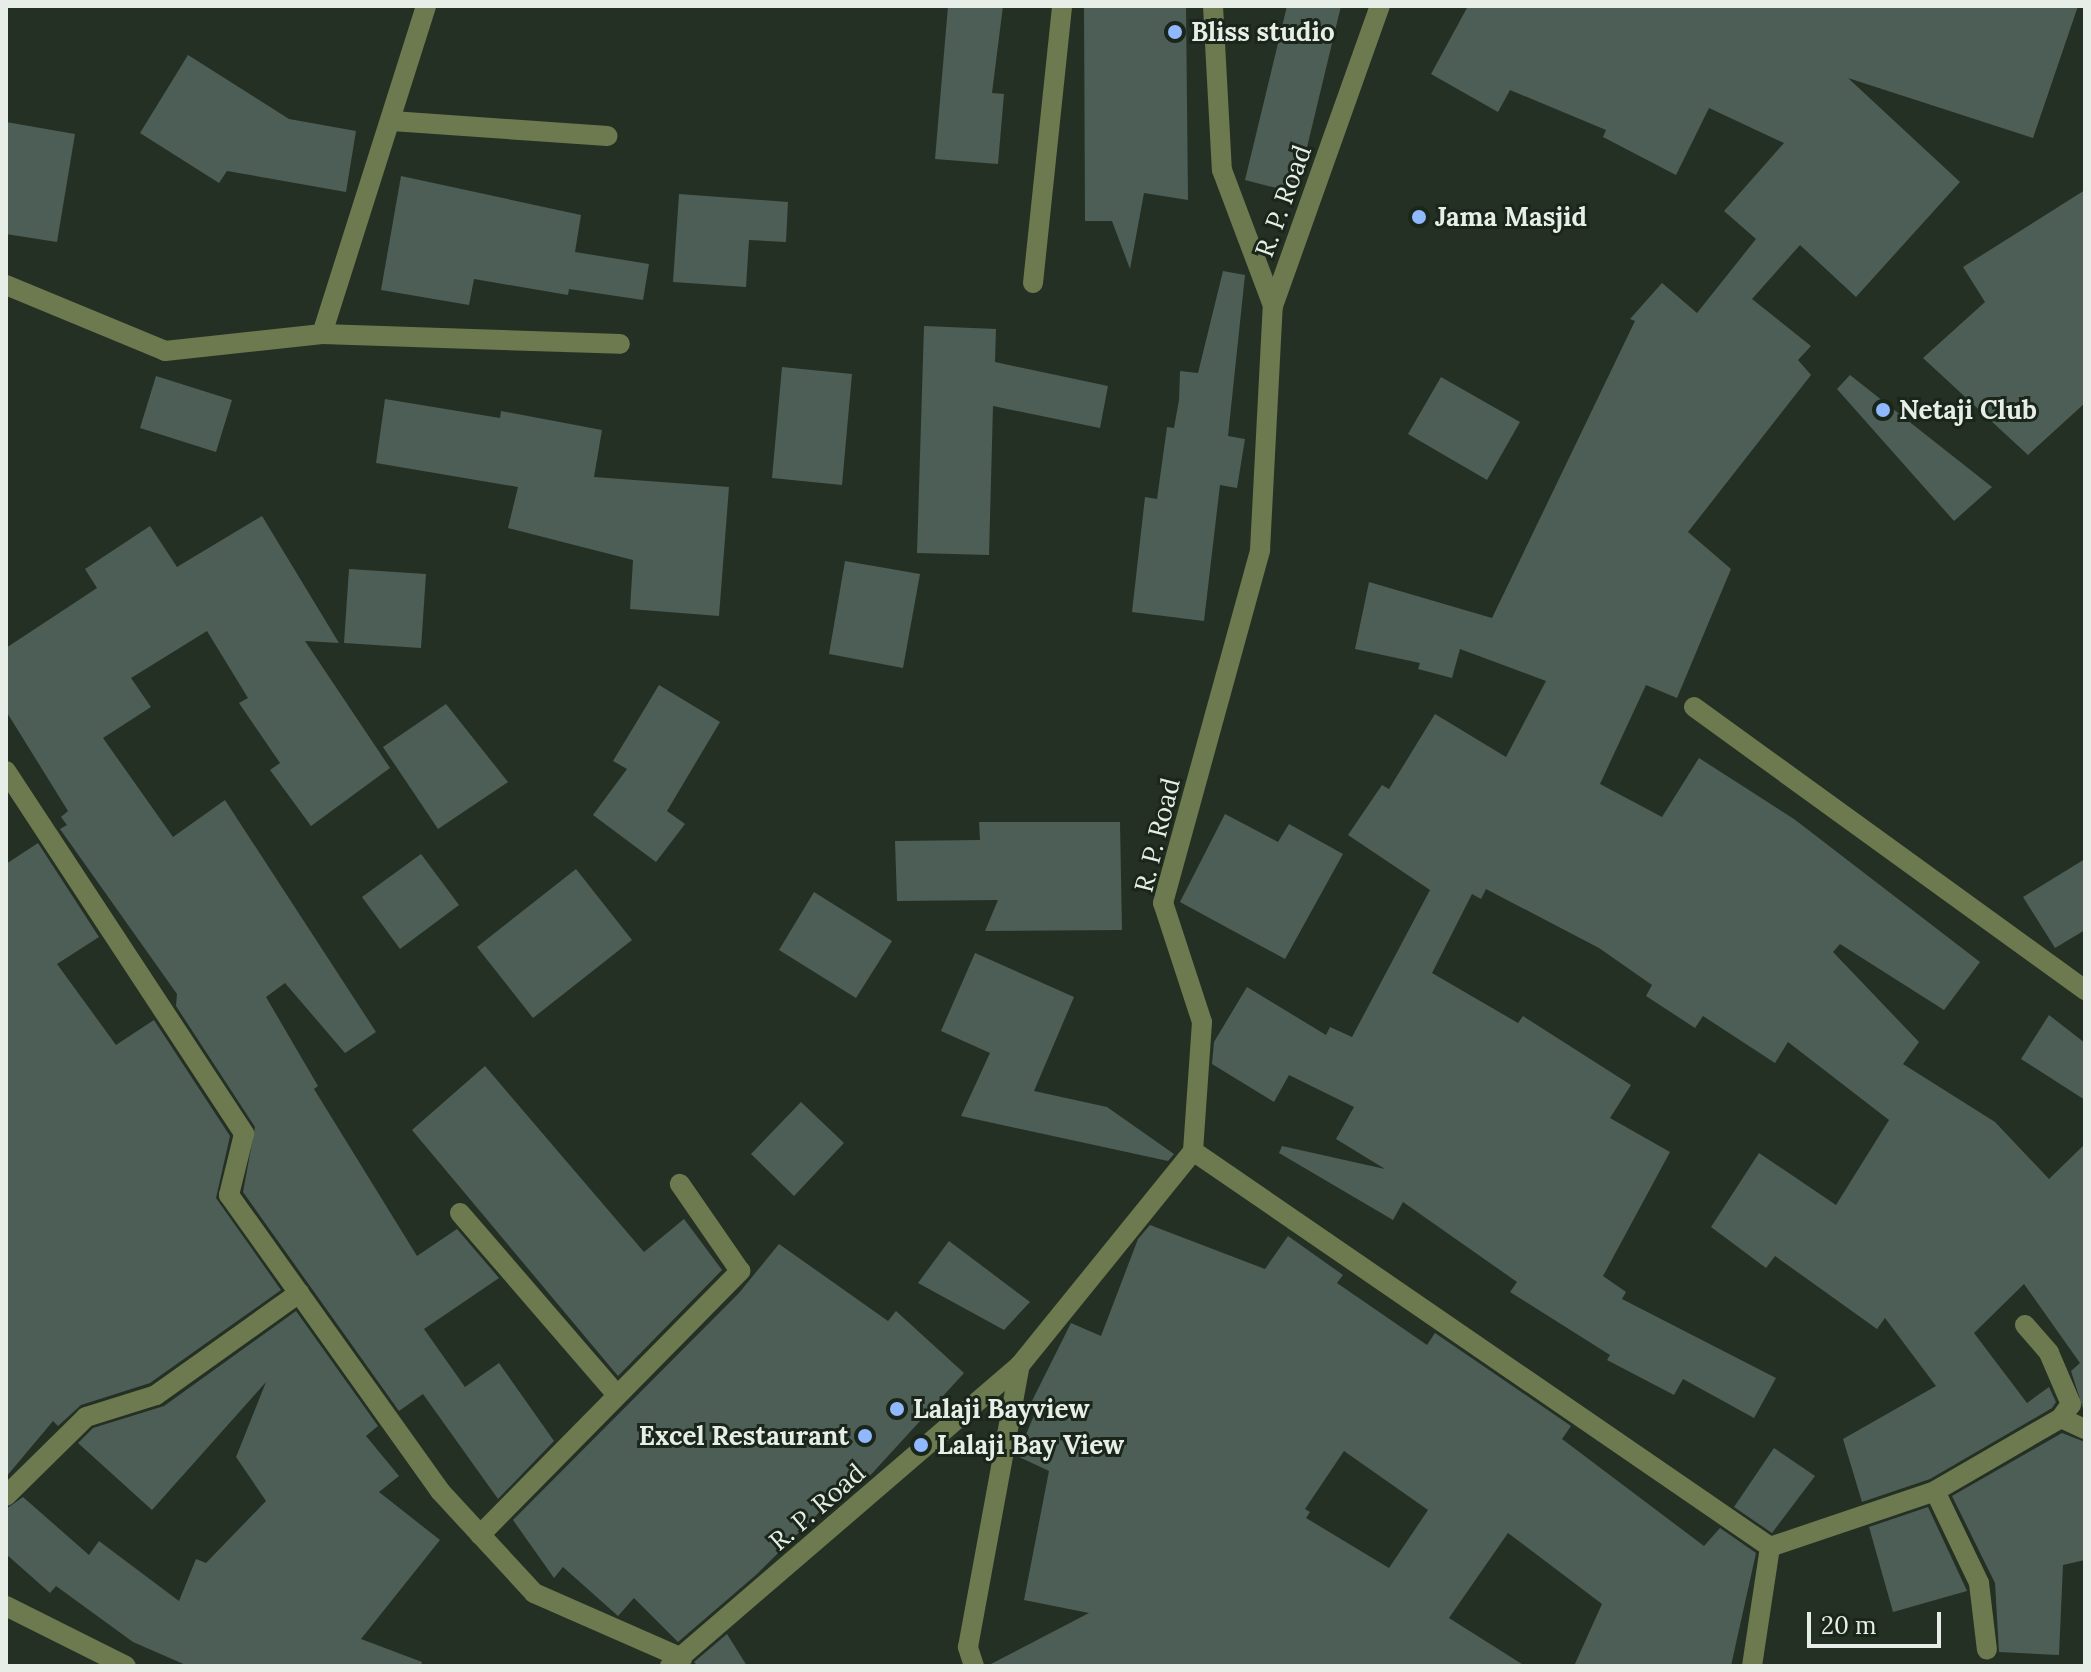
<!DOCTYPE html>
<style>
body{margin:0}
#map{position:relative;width:2091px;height:1672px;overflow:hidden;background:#253024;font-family:Lora,serif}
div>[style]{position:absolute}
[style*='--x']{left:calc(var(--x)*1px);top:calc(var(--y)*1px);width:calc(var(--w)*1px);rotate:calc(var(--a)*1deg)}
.building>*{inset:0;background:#4c5e56}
.minor>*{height:20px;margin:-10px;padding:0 10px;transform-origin:10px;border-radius:10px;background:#6d794e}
.dots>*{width:22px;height:22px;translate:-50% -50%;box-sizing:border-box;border:4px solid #1b261b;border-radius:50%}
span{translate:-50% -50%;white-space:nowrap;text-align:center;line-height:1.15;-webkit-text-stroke:6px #1b261b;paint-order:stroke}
.poi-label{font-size:26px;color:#e7eee7;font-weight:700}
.left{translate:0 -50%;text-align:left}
.right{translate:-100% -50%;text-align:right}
.street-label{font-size:26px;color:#e7eee7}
.frame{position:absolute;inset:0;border:8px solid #e7eee7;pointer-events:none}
.scale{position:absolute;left:1807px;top:1612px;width:134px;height:36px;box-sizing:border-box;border:4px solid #e7eee7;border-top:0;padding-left:10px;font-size:24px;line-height:28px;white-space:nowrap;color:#e7eee7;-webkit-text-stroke:6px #1b261b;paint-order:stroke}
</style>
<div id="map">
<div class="building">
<i style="clip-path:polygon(948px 6px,1003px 6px,992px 93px,1004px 94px,998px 164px,935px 159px)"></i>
<i style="clip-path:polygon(1084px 6px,1186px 6px,1188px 200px,1144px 193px,1130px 269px,1112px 221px,1085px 221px)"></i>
<i style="clip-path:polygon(1287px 6px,1341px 6px,1296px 193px,1245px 180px)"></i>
<i style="clip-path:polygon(1468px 6px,2078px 6px,2033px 138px,1848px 78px,1960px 182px,1856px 297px,1800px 245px,1752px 299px,1811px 346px,1798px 360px,1811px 375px,1688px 532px,1731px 569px,1677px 698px,1646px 685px,1600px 784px,1662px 817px,1699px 758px,1794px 819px,1980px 962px,1944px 1010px,1840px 944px,1833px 952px,1919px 1042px,1903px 1064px,1995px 1122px,2049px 1179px,2085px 1144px,2085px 1415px,2071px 1371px,2080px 1363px,2024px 1284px,1974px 1333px,2027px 1403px,2049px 1387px,2056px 1402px,2052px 1408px,1930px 1479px,1862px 1502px,1843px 1439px,1936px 1386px,1885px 1318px,1877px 1329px,1775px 1256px,1766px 1268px,1711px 1227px,1759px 1153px,1836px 1205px,1889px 1120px,1788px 1042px,1775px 1063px,1703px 1016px,1695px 1028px,1646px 996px,1652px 985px,1599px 948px,1486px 889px,1481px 899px,1472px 894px,1432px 973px,1518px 1023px,1523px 1016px,1631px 1085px,1610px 1118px,1670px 1152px,1603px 1276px,1626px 1292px,1622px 1299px,1776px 1378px,1754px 1418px,1683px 1379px,1674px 1395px,1607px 1360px,1610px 1355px,1510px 1292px,1517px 1282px,1403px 1202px,1393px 1220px,1279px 1153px,1282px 1146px,1385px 1169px,1336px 1139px,1354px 1107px,1289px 1075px,1274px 1102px,1212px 1064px,1214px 1042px,1247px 987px,1326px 1035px,1330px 1027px,1352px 1037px,1430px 890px,1348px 835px,1382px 785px,1389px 789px,1435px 714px,1506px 757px,1546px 681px,1460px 649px,1452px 678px,1418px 669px,1420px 663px,1355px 649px,1369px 582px,1492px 618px,1635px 321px,1630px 319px,1662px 283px,1697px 313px,1756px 239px,1724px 211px,1784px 143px,1709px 108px,1676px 175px,1603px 137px,1606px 130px,1510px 90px,1498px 112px,1431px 74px)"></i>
<i style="clip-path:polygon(188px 55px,289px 119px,356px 131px,346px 192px,227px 171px,219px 183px,140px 133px)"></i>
<i style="clip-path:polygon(6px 122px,75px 134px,57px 242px,6px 234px)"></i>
<i style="clip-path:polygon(401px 176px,581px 215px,575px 252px,649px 264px,643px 300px,569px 289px,568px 295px,474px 279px,469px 305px,381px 290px)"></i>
<i style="clip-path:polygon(2085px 190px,2085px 403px,2028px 455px,1923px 358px,1985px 302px,1963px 267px)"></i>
<i style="clip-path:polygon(679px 194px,788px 202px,786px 242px,749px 240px,746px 287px,673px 282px)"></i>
<i style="clip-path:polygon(1223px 271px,1245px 275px,1228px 436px,1245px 439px,1237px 488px,1220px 485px,1204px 621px,1132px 612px,1145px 497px,1157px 499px,1167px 427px,1174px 428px,1179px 400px,1180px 371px,1198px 373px)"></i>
<i style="clip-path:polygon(924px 326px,996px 329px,995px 362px,1108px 386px,1100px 428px,993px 406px,989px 555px,917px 553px)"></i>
<i style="clip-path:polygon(782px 367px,852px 374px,842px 485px,772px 478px)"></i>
<i style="clip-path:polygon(1850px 375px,1992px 487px,1954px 521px,1837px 389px)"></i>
<i style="clip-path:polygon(156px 376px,232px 400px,216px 452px,140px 428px)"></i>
<i style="clip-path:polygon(1441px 377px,1520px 422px,1487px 480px,1408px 434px)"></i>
<i style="clip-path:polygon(385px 399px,500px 418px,501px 411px,602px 430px,594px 477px,729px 487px,719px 616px,630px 609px,633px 560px,508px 528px,518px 487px,376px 463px)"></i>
<i style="clip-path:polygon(262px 516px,339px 643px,305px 641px,390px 768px,311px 826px,270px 770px,280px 763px,239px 703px,248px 698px,207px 631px,131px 678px,151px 707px,103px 738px,173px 837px,225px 800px,376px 1032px,345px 1053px,285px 983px,266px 997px,318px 1086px,314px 1089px,417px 1256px,457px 1229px,499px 1278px,424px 1329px,465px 1387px,499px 1363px,554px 1441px,498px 1499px,423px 1394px,399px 1411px,243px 1192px,255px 1127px,176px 1006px,177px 994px,60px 829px,67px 825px,61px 817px,68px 811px,6px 711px,6px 648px,97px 588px,85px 569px,150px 526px,177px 567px)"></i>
<i style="clip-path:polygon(845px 561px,920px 574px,903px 668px,829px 654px)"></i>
<i style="clip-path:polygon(349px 569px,426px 574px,421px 648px,344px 643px)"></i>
<i style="clip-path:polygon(659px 685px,720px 722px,667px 811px,685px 824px,656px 862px,593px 815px,627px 769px,613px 761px)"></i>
<i style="clip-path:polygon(446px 704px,508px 782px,438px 829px,383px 747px)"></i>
<i style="clip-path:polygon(1225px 814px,1278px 842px,1289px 824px,1343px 854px,1285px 959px,1180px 902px)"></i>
<i style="clip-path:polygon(979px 822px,1120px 822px,1122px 930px,985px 931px,998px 900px,897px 901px,895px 841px,980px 840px)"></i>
<i style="clip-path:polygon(38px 843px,99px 937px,57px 964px,116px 1045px,154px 1020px,230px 1136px,216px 1198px,281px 1290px,150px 1383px,81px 1405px,58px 1426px,53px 1421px,6px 1477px,6px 864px)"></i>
<i style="clip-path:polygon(421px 854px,459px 905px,400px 949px,362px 897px)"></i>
<i style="clip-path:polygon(2085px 859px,2085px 930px,2055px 948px,2023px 897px)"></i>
<i style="clip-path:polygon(576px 869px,632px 940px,533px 1018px,477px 947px)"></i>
<i style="clip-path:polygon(814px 892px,892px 941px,856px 998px,779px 950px)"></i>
<i style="clip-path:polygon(975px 953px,1074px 997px,1034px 1091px,1107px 1107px,1174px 1154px,1168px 1161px,961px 1116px,990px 1053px,941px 1031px)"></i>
<i style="clip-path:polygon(2049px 1015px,2085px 1043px,2085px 1100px,2021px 1059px)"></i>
<i style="clip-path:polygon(485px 1066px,644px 1252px,684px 1219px,722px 1270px,618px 1376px,412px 1130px)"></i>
<i style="clip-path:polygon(801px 1102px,844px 1143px,794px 1196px,751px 1154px)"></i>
<i style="clip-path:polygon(evenodd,1150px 1225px,1265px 1269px,1288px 1236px,1343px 1275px,1337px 1283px,1427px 1345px,1435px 1333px,1571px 1426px,1562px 1439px,1704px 1546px,1720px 1528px,1756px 1553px,1731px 1666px,1574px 1666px,1602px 1604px,1508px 1533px,1449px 1618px,1525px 1666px,987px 1666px,1089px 1613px,1024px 1600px,1049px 1471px,1017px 1456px,1035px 1413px,1028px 1409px,1071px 1323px,1101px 1336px,1138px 1239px,1150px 1225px,1344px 1451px,1428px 1510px,1389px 1568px,1306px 1518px,1310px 1512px,1305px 1509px,1344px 1451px)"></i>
<i style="clip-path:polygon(949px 1241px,1030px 1302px,1004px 1330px,918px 1283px)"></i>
<i style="clip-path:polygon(779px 1244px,888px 1321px,896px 1311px,964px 1373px,866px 1480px,859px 1473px,757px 1574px,678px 1642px,634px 1598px,618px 1616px,563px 1567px,554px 1578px,513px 1520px,739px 1293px)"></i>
<i style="clip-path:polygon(296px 1311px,378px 1426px,366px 1436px,399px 1476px,379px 1492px,440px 1540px,361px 1639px,422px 1662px,421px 1666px,188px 1666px,133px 1642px,56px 1586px,50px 1593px,6px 1554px,6px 1509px,23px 1497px,89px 1555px,99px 1541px,179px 1601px,196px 1559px,206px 1563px,266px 1501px,236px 1457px,266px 1382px,152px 1510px,78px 1443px,93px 1428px,164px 1406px)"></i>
<i style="clip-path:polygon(2062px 1433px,2085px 1442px,2085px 1560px,2063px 1565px,2059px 1655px,1999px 1652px,1995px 1583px,1952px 1496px)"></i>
<i style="clip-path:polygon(1774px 1448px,1815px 1476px,1772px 1533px,1734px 1507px)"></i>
<i style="clip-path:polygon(1928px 1507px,1967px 1591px,1893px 1612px,1869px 1527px)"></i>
<i style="clip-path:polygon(727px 1634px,747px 1666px,698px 1666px,694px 1662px)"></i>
</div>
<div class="minor">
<i style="--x:1213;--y:6;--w:164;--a:86.9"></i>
<i style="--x:1222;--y:170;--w:145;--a:69.4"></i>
<i style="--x:392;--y:121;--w:216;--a:4"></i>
<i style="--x:1033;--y:283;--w:279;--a:-84"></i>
<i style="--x:6;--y:285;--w:172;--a:22.5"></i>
<i style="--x:165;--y:351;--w:158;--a:-6.2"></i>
<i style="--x:322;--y:334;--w:344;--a:-72.4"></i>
<i style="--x:322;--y:334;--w:298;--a:1.9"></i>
<i style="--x:1694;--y:707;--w:483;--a:35.9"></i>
<i style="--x:6;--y:771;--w:434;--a:56.7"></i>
<i style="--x:244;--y:1134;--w:63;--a:103.8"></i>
<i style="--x:229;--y:1195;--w:364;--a:54.5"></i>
<i style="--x:440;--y:1491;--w:139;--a:47.3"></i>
<i style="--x:534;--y:1593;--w:162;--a:23.7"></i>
<i style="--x:1193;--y:1151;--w:700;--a:34.46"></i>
<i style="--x:1770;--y:1547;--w:120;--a:98.6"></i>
<i style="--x:460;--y:1213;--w:240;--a:49.2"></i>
<i style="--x:2025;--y:1325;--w:37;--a:49"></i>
<i style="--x:2049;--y:1353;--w:56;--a:66.7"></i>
<i style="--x:2071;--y:1404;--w:17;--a:126"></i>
<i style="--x:1935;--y:1491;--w:102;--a:64.4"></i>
<i style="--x:1979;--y:1583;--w:67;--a:83.2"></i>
<i style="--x:6;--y:1496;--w:112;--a:-44.6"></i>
<i style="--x:86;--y:1417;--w:73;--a:-17.4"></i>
<i style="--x:156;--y:1395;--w:176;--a:-35.5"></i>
<i style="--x:480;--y:1535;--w:371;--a:-45.4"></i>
<i style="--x:740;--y:1271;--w:106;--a:-124.6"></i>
<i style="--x:1770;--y:1547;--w:174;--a:-18.7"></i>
<i style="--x:1935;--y:1491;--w:146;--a:-30.1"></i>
<i style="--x:2061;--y:1418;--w:26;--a:25"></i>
<i style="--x:6;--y:1606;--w:134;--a:26.6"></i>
<i style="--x:670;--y:1666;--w:462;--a:-40.7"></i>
<i style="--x:1020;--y:1365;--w:275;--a:-51"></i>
<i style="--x:1193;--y:1151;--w:129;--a:-86"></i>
<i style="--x:1202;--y:1022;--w:125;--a:-108.1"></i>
<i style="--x:1163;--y:903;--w:366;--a:-74.6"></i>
<i style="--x:1260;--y:550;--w:244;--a:-87"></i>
<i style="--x:1273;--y:306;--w:319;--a:-70.4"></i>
<i style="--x:974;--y:1666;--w:20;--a:-108"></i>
<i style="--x:968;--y:1647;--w:287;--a:-79.6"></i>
</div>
<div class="dots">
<i style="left:1175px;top:32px;background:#90b8fd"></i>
<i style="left:1419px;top:217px;background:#90b8fd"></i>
<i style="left:1883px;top:410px;background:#90b8fd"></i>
<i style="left:897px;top:1409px;background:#90b8fd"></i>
<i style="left:865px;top:1436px;background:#90b8fd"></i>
<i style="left:921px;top:1445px;background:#90b8fd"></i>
</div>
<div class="poi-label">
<span class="left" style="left:1191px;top:32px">Bliss studio</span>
<span class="left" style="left:1435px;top:217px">Jama Masjid</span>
<span class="left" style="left:1899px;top:410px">Netaji Club</span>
<span class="left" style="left:913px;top:1409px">Lalaji Bayview</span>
<span class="right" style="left:849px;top:1436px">Excel Restaurant</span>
<span class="left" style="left:937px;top:1445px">Lalaji Bay View</span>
</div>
<div class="street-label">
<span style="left:1283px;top:201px;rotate:-70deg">R. P. Road</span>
<span style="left:1157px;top:835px;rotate:-76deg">R. P. Road</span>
<span style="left:817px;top:1507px;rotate:-41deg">R. P. Road</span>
</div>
<div class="frame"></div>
<div class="scale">20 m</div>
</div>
